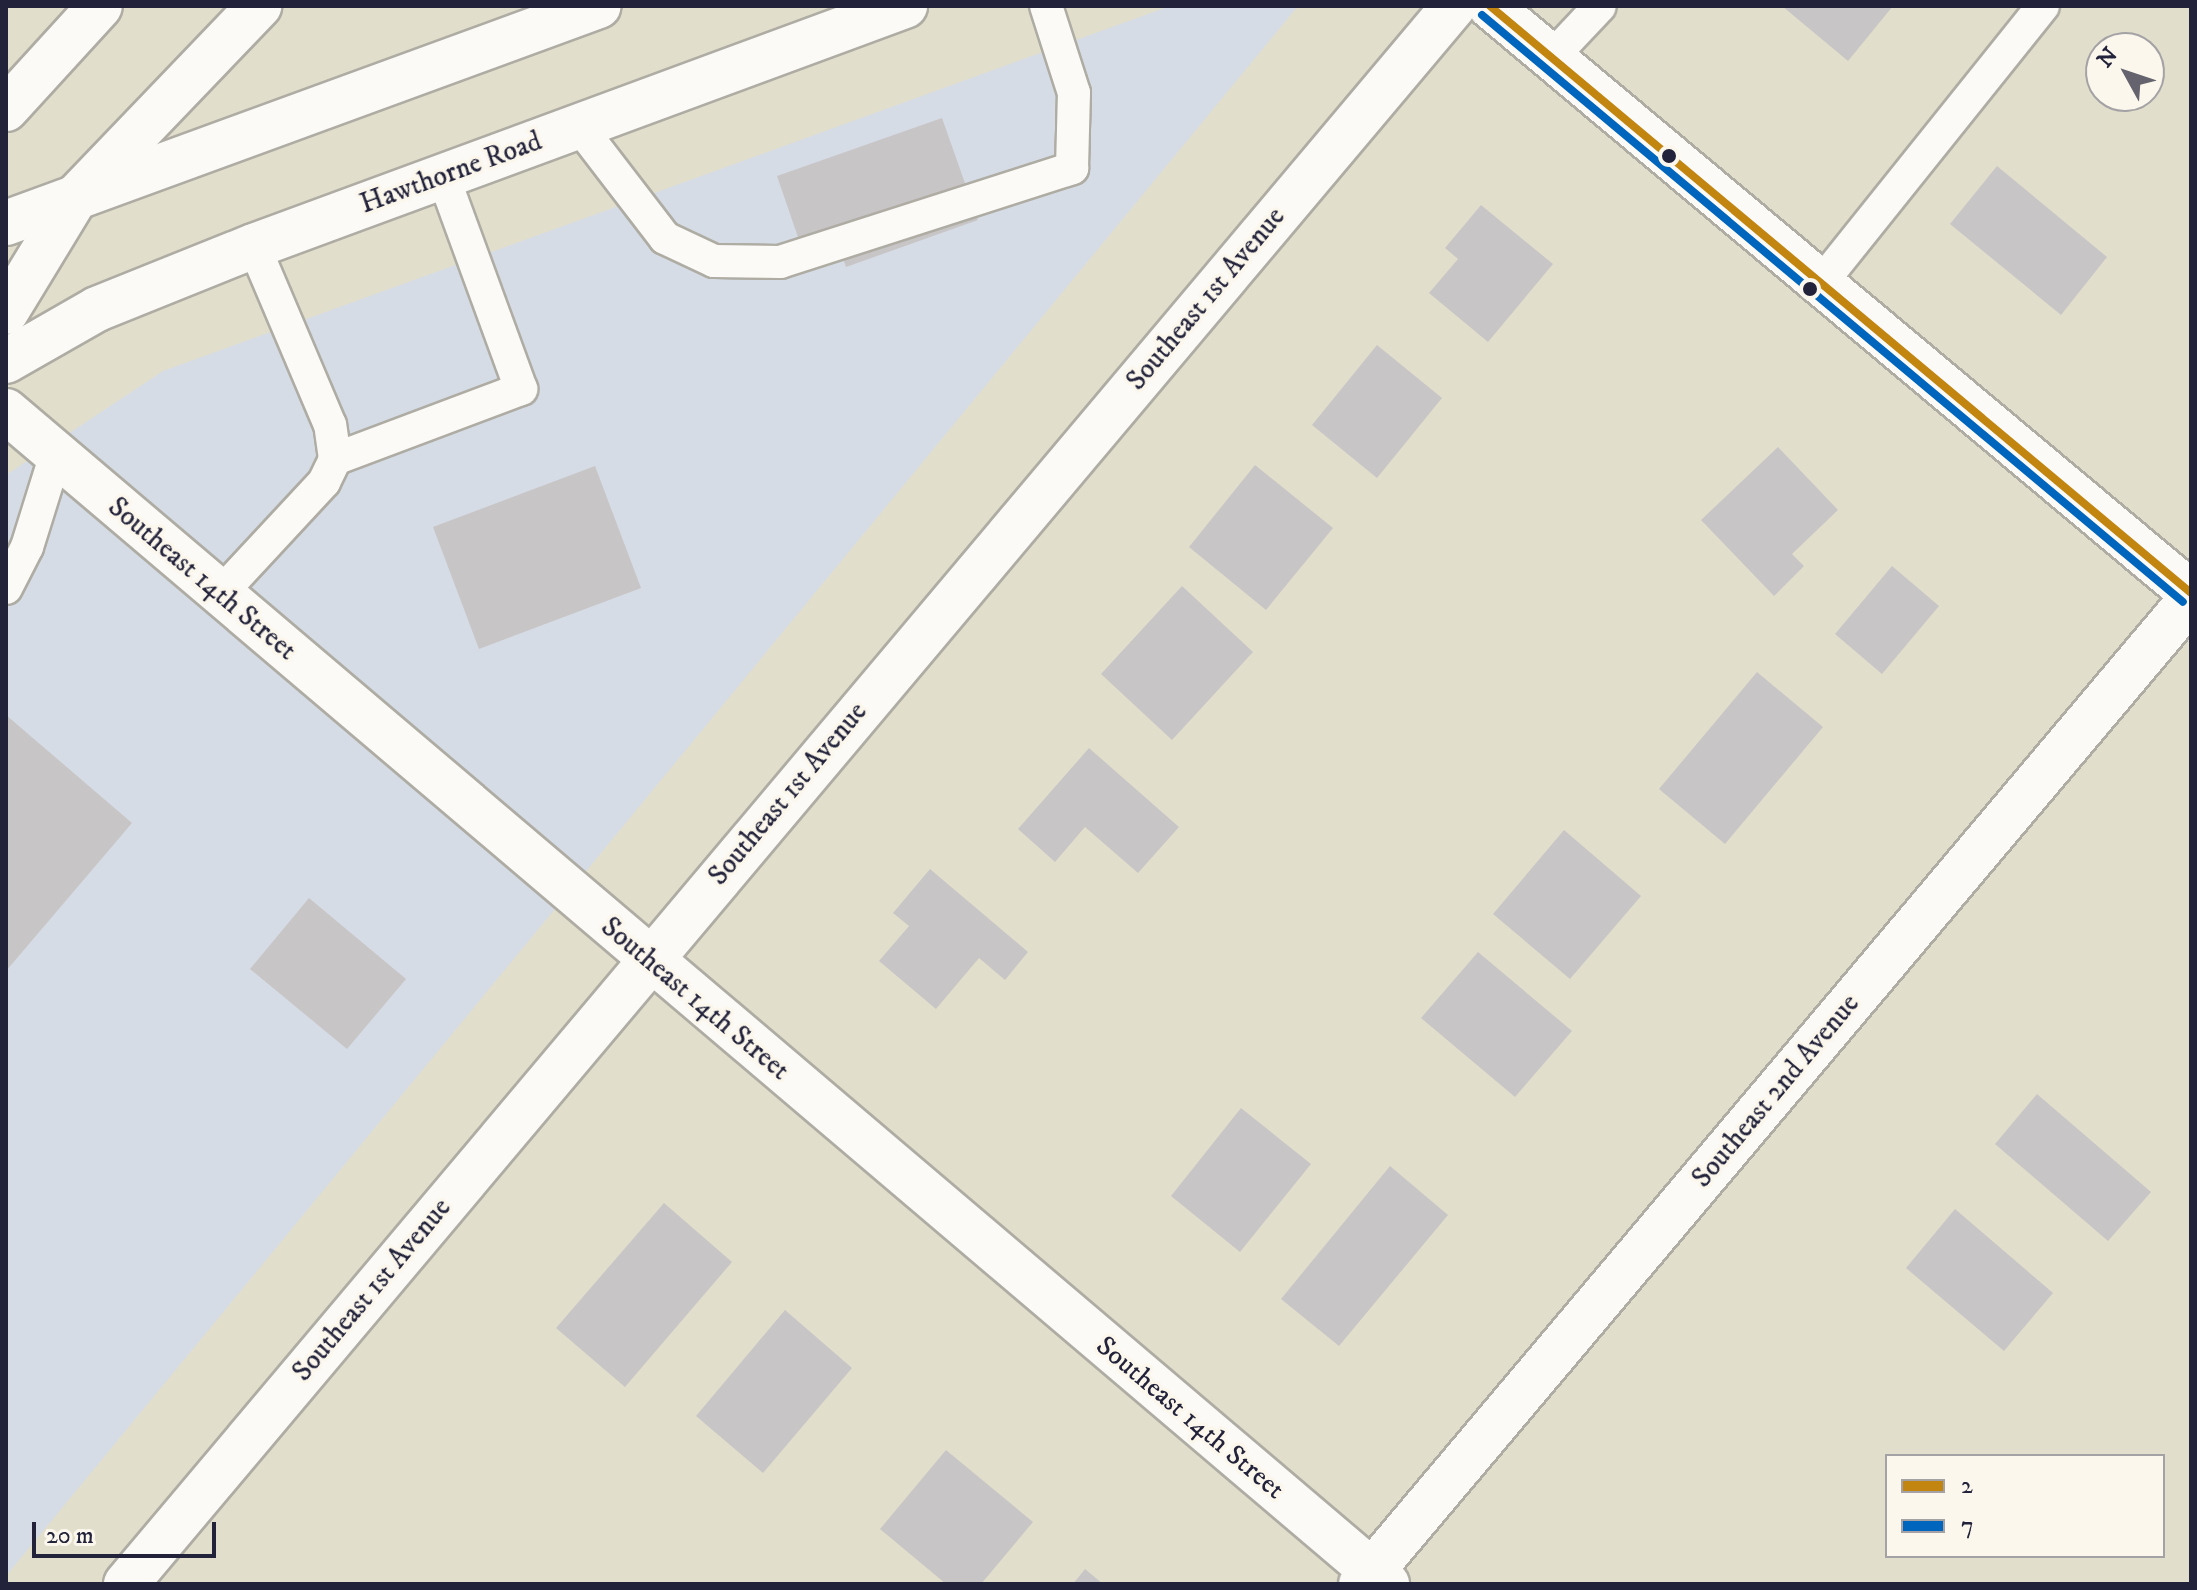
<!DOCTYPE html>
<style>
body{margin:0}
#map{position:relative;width:2197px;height:1590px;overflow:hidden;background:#e2decc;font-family:"IM FELL DW Pica",serif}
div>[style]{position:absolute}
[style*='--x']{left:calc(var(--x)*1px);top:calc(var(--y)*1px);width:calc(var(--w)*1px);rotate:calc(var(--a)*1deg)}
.built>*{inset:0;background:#d5dce5}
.building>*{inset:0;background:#c8c5c6}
.roads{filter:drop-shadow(2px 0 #aeaca3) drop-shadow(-2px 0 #aeaca3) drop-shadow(0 2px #aeaca3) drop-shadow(0 -2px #aeaca3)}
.service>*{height:32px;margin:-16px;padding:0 16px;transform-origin:16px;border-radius:16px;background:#fbfaf7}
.minor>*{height:44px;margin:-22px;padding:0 22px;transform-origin:22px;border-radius:22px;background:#fbfaf7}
.tertiary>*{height:44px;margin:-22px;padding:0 22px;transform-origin:22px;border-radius:22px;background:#fbfaf7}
.primary>*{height:44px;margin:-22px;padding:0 22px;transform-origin:22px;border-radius:22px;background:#fbfaf7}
.trunk>*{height:44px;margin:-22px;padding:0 22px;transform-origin:22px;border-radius:22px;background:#fbfaf7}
.bus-1>*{height:8px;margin:-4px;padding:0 4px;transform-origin:4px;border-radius:4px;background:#c2850f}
.bus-2>*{height:8px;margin:-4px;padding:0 4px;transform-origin:4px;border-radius:4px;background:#0065bd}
.dots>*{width:22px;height:22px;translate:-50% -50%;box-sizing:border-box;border:4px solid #fbf7ec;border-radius:50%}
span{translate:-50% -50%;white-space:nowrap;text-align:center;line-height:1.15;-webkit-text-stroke:7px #fbf7ec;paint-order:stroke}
.street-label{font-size:28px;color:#22223b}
.frame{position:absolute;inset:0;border:8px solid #22223b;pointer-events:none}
.legend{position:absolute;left:1885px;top:1454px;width:280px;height:104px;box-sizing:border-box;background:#fbf7ec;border:2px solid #a4a2a5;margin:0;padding:10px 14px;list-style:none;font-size:24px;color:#22223b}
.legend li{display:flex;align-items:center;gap:16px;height:40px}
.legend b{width:40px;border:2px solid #a4a2a5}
.north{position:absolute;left:2085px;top:32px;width:80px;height:80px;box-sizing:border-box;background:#fbf7ec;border:2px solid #a4a2a5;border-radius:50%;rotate:310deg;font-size:22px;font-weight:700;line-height:32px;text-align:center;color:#22223b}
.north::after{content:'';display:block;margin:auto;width:28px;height:36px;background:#65646e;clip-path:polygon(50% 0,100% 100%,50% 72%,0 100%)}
.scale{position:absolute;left:32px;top:1522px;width:184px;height:36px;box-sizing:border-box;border:4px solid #22223b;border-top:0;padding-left:10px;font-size:24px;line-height:28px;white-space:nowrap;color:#22223b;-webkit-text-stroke:6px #fbf7ec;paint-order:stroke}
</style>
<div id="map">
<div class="built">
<i style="clip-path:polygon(1170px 6px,1298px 6px,6px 1576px,6px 475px,163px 371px)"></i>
</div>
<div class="building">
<i style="clip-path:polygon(1782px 6px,1893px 6px,1848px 61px)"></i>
<i style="clip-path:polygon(942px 118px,978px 220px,846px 267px,832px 228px,799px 240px,777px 176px)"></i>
<i style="clip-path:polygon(1997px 166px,2107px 257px,2061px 315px,1950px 224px)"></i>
<i style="clip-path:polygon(1481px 205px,1553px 264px,1488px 342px,1429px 293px,1458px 259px,1445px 248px)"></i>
<i style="clip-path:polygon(1377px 345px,1442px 398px,1377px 478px,1312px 425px)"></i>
<i style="clip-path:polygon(1778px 447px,1838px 510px,1792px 554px,1804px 566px,1774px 596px,1701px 520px)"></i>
<i style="clip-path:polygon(1255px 465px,1333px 528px,1266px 610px,1189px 547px)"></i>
<i style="clip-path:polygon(595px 466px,641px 588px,479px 649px,433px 527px)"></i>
<i style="clip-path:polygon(1892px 566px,1939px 606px,1882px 674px,1835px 634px)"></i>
<i style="clip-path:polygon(1182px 586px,1253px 652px,1172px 740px,1101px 674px)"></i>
<i style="clip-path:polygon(1757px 672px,1823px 727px,1725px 844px,1659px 789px)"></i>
<i style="clip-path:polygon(6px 715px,132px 823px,6px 971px)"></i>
<i style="clip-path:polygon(1089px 748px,1179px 827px,1138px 873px,1085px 827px,1055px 862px,1018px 829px)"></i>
<i style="clip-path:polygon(1564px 830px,1641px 896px,1570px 979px,1493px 914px)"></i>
<i style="clip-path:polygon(930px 869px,1028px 952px,1005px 980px,979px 958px,936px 1009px,879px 961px,909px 926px,893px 913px)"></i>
<i style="clip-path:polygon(309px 898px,406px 979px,347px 1049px,250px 969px)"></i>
<i style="clip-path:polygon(1478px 952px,1572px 1031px,1515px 1097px,1421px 1018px)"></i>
<i style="clip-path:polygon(2037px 1094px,2151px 1192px,2108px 1241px,1995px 1144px)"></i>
<i style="clip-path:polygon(1241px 1108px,1311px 1164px,1240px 1252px,1171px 1196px)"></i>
<i style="clip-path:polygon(1390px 1166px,1448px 1215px,1339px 1346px,1281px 1299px)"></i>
<i style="clip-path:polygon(664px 1203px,732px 1262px,625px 1387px,556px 1328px)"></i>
<i style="clip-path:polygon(1955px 1209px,2053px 1293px,2004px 1351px,1906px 1268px)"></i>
<i style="clip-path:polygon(785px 1310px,852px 1368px,763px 1473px,696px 1416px)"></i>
<i style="clip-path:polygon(946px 1450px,1033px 1522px,981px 1584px,946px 1584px,880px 1529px)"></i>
<i style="clip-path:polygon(1085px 1569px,1103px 1584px,1073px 1584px)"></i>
</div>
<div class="roads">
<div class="service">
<i style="--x:1551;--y:58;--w:71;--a:-46.7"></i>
<i style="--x:579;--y:126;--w:141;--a:52.5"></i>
<i style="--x:665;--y:238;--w:54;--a:25.1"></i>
<i style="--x:714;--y:261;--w:66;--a:0.9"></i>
<i style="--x:780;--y:262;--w:307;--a:-17.8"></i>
<i style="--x:1072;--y:168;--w:75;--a:-88.5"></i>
<i style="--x:1074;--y:93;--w:91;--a:-107.8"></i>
<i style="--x:1821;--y:283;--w:355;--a:-51.3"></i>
<i style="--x:335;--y:459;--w:199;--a:-20.6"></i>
<i style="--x:521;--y:389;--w:227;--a:-110.1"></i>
<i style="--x:6;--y:588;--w:46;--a:-62.9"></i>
<i style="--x:27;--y:547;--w:97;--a:-72.7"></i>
<i style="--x:220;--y:594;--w:153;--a:-47.1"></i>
<i style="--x:324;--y:482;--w:25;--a:-64"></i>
<i style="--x:335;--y:459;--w:34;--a:-98"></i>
<i style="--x:330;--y:425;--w:194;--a:-113"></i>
</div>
<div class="minor">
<i style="--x:6;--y:411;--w:1812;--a:40.34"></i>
<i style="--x:126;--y:1584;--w:2062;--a:-49.92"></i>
<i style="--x:1361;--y:1584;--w:1288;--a:-49.88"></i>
</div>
<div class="tertiary">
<i style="--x:1490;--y:6;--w:914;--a:39.94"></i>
</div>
<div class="primary">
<i style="--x:6;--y:109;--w:139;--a:-47.6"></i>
<i style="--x:6;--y:312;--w:135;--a:-58.7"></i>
<i style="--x:76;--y:197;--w:265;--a:-46.2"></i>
</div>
<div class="trunk">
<i style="--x:6;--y:223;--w:631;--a:-20.1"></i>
<i style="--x:6;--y:361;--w:105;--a:-29.7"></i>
<i style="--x:97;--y:309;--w:169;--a:-21.9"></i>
<i style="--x:254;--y:246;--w:694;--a:-20.24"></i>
</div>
</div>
<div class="bus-1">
<i style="--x:1490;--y:6;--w:914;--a:39.94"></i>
</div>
<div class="bus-2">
<i style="--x:1482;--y:15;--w:914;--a:39.94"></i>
</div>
<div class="dots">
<i style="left:1669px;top:156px;background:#22223b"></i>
<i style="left:1810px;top:289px;background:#22223b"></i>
</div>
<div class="street-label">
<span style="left:451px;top:173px;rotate:-20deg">Hawthorne Road</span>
<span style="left:1206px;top:299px;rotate:-50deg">Southeast 1st Avenue</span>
<span style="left:202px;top:579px;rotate:40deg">Southeast 14th Street</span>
<span style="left:788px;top:794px;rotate:-50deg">Southeast 1st Avenue</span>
<span style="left:695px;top:999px;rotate:40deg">Southeast 14th Street</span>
<span style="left:1776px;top:1091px;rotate:-50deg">Southeast 2nd Avenue</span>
<span style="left:372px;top:1290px;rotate:-50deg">Southeast 1st Avenue</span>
<span style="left:1190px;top:1418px;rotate:40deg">Southeast 14th Street</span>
</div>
<div class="frame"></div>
<ul class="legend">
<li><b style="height:10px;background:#c2850f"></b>2</li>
<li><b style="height:10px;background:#0065bd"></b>7</li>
</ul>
<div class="north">N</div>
<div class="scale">20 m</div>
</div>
